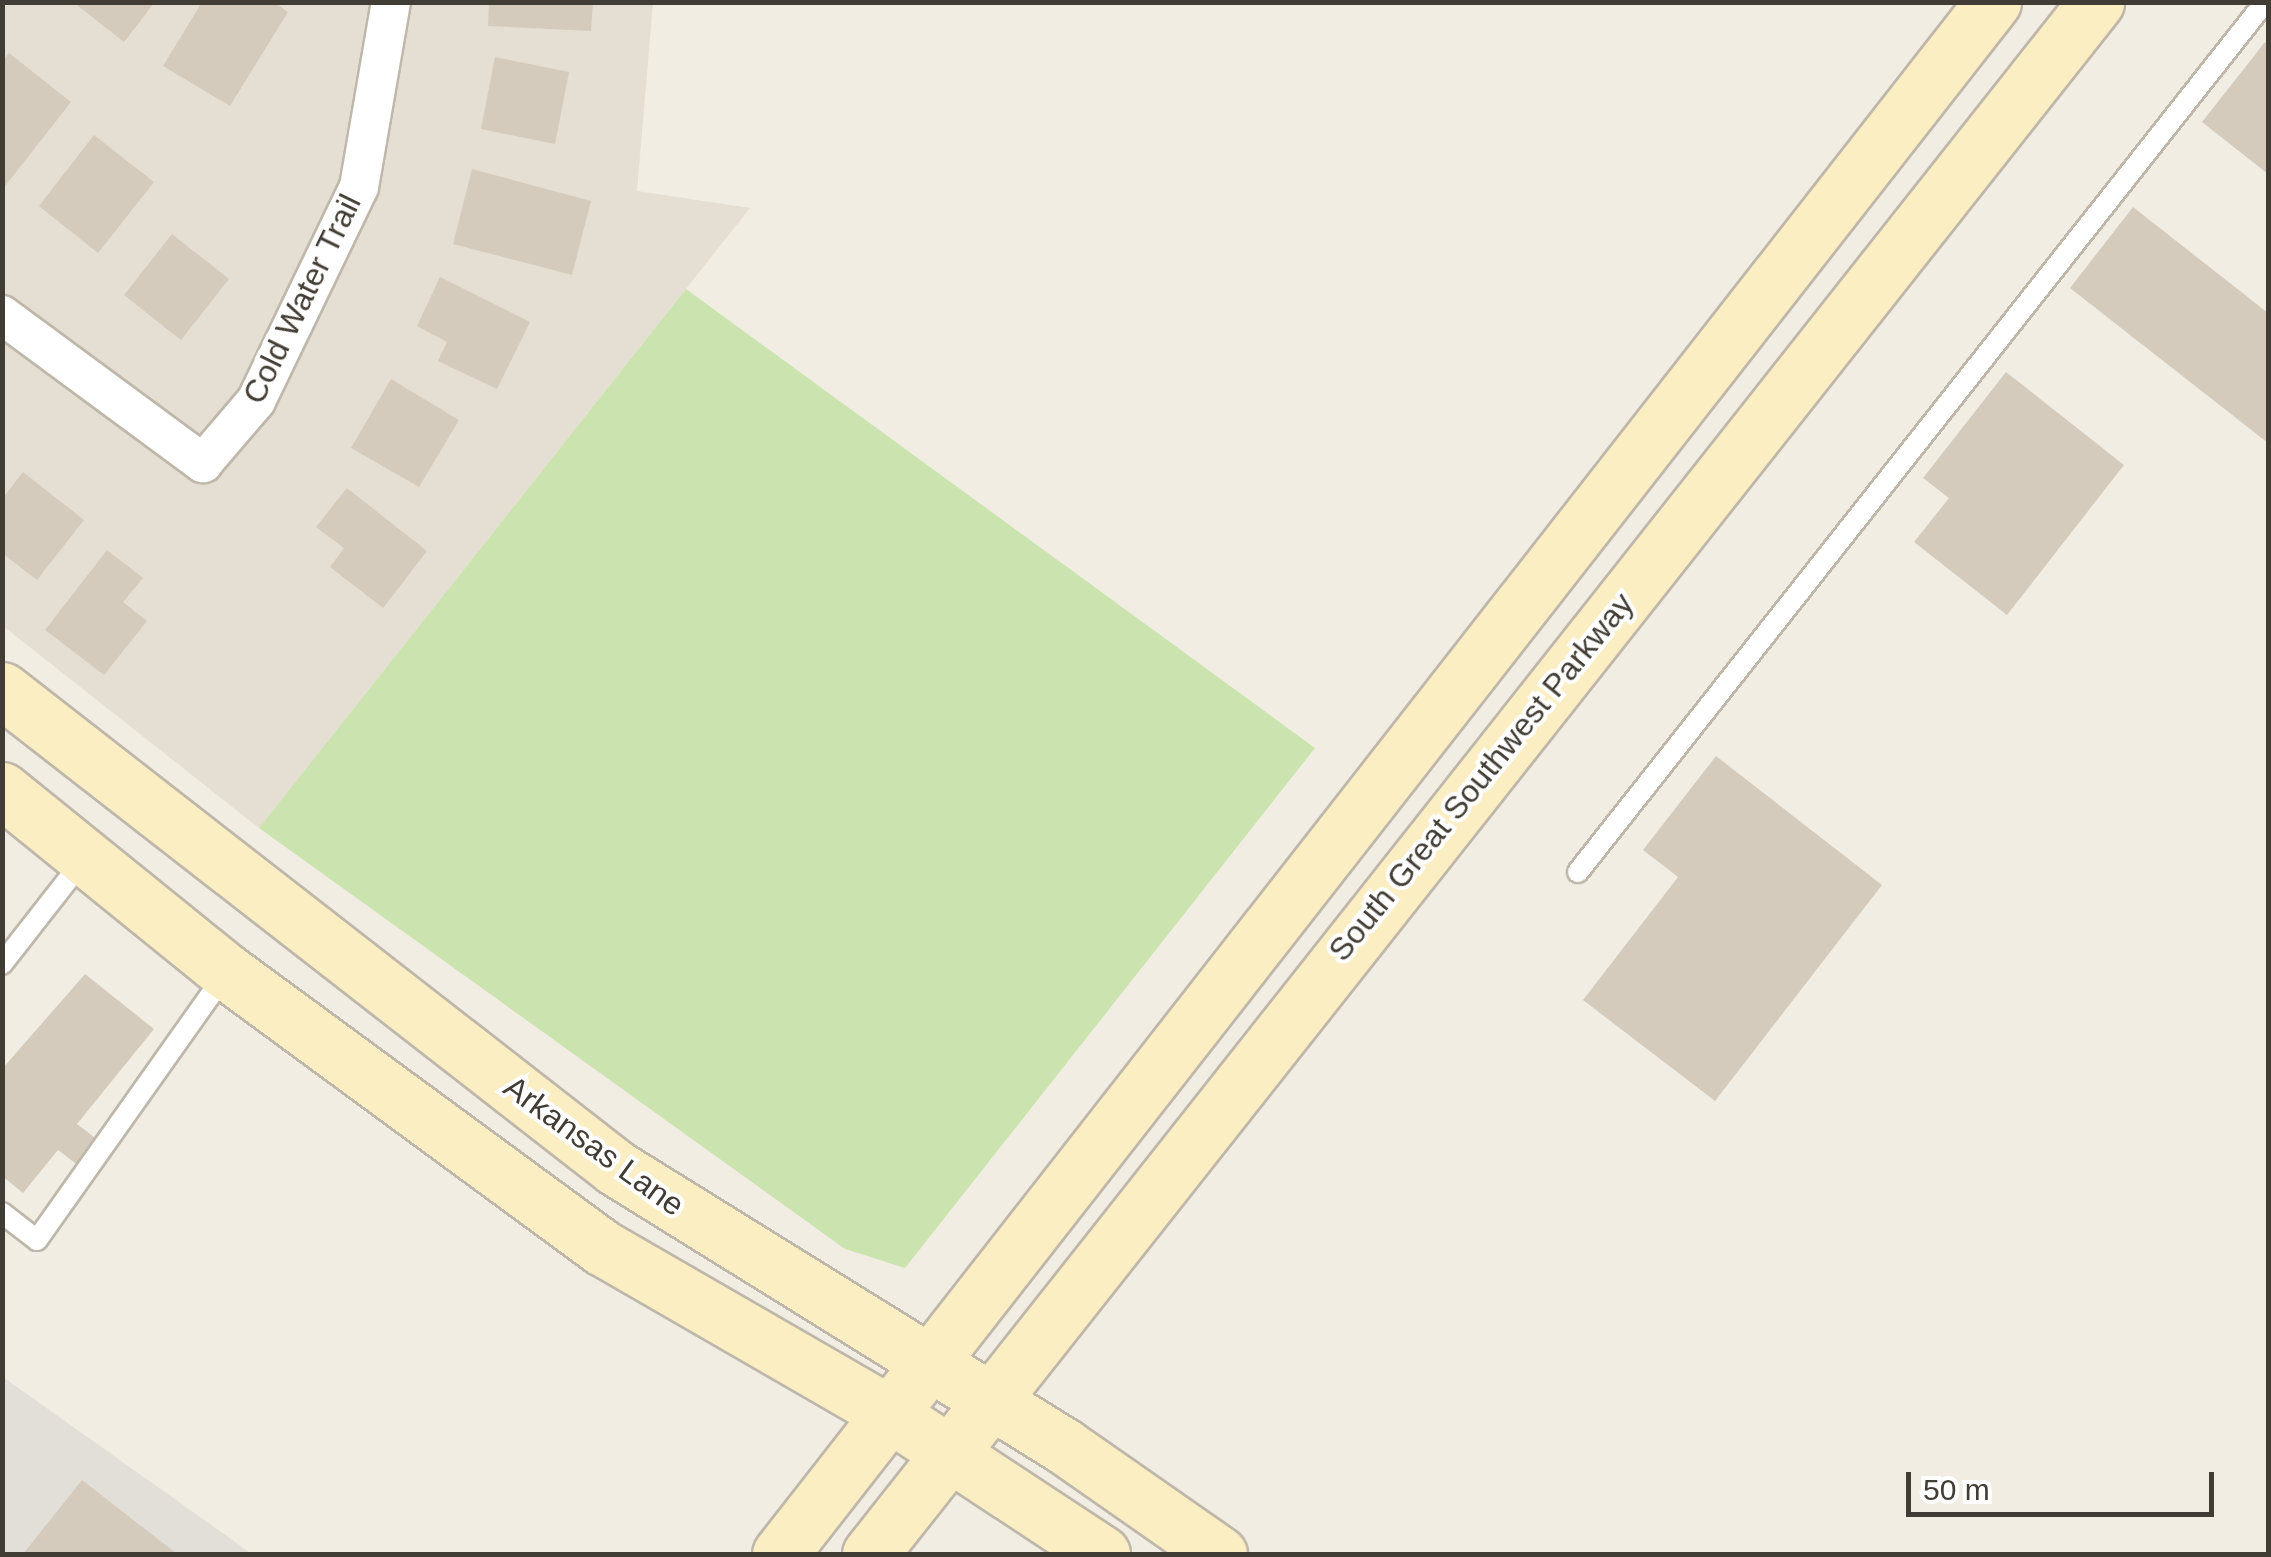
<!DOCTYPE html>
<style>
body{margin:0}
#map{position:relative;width:2271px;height:1557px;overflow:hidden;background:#f1ede3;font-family:Helvetica,sans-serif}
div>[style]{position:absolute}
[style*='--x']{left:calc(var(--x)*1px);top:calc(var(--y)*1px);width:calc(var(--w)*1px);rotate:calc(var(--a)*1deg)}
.residential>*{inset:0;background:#e4dfd2}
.industrial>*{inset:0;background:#e2ded8}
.green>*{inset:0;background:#cbe3ae}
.building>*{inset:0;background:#d4cbbc}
.roads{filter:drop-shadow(2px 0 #beb7aa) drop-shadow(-2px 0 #beb7aa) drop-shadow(0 2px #beb7aa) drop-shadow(0 -2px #beb7aa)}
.service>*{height:20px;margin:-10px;padding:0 10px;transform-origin:10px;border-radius:10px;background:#fff}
.minor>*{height:38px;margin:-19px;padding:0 19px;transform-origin:19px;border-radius:19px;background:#fff}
.secondary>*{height:55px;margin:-27.5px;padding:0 27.5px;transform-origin:27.5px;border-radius:27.5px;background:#fbeec3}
span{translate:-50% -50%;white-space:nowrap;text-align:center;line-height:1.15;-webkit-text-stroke:8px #fff;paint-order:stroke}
.street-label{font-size:32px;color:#423d34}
.frame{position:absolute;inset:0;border:5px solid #423d34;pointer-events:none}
.scale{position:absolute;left:1906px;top:1472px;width:308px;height:45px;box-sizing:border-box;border:5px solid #423d34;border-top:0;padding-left:12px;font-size:30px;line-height:35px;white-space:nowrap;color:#423d34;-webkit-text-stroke:8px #fff;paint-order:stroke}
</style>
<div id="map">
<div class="residential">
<i style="clip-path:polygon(2px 3px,653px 3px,637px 191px,750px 208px,259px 828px,3px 626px)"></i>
</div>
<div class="industrial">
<i style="clip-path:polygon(3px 1377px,252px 1554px,3px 1554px)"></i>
</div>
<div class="green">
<i style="clip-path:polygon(686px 289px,1315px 748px,905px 1268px,845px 1249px,259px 828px)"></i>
</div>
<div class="building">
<i style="clip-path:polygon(73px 2px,155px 2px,124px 42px)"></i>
<i style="clip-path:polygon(202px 2px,274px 2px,288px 12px,230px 106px,163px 66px)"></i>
<i style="clip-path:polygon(489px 2px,593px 2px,591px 31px,488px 26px)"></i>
<i style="clip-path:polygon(2265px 42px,2268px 45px,2268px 174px,2202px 122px)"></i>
<i style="clip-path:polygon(9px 53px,71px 102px,2px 190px,2px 62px)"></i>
<i style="clip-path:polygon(495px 57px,569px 72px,555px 144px,481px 129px)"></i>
<i style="clip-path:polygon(94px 135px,154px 182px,98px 253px,39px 206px)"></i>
<i style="clip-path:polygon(472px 169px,591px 201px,572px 275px,453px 244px)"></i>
<i style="clip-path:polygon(2133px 207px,2268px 313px,2268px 443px,2070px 288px)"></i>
<i style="clip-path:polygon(172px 234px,229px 279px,181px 340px,124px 295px)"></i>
<i style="clip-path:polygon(440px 277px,530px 322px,497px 389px,438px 361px,447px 342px,417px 326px)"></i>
<i style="clip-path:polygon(2006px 372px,2124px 465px,2007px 615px,1914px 542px,1949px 498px,1923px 478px)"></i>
<i style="clip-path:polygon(391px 379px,459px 420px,419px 487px,351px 448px)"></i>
<i style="clip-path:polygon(23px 472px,84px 520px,37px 580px,2px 553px,2px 499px)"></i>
<i style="clip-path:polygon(347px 488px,427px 551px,383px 608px,330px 567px,344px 548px,316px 527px)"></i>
<i style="clip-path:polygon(107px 550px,143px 578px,123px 602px,147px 621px,104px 675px,45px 630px)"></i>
<i style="clip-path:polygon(1716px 756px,1882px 885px,1715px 1101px,1583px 1000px,1678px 877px,1643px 850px)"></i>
<i style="clip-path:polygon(85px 974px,154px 1029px,77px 1124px,99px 1141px,79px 1166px,58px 1150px,23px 1193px,2px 1176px,2px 1069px)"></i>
<i style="clip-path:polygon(82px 1480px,177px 1554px,23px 1554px)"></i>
</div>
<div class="roads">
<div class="service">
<i style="--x:1578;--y:872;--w:1109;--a:-51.7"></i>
<i style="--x:2;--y:964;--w:133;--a:-52"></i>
<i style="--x:2;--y:1213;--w:44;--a:37.6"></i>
<i style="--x:37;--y:1240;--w:329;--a:-54.7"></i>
</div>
<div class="minor">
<i style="--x:2;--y:315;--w:250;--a:36.4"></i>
<i style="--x:203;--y:463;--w:82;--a:-49.5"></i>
<i style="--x:256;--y:401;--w:237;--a:-64.3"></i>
<i style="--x:359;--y:187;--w:188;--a:-80.2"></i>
</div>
<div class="secondary">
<i style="--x:2;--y:690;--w:778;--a:37.9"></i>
<i style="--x:616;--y:1168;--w:527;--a:31.82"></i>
<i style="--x:1064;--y:1446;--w:189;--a:34.9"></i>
<i style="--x:2;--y:790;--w:289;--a:39"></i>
<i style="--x:227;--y:972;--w:466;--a:36.3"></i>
<i style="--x:603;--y:1248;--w:332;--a:30"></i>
<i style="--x:890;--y:1414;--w:254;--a:33.4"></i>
<i style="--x:780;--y:1554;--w:1970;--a:-51.99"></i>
<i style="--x:870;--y:1554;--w:1978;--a:-51.69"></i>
</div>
</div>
<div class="street-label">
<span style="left:302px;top:299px;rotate:-64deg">Cold Water Trail</span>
<span style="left:1481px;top:777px;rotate:-51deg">South Great Southwest Parkway</span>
<span style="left:594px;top:1146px;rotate:36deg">Arkansas Lane</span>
</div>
<div class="frame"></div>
<div class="scale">50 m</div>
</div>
